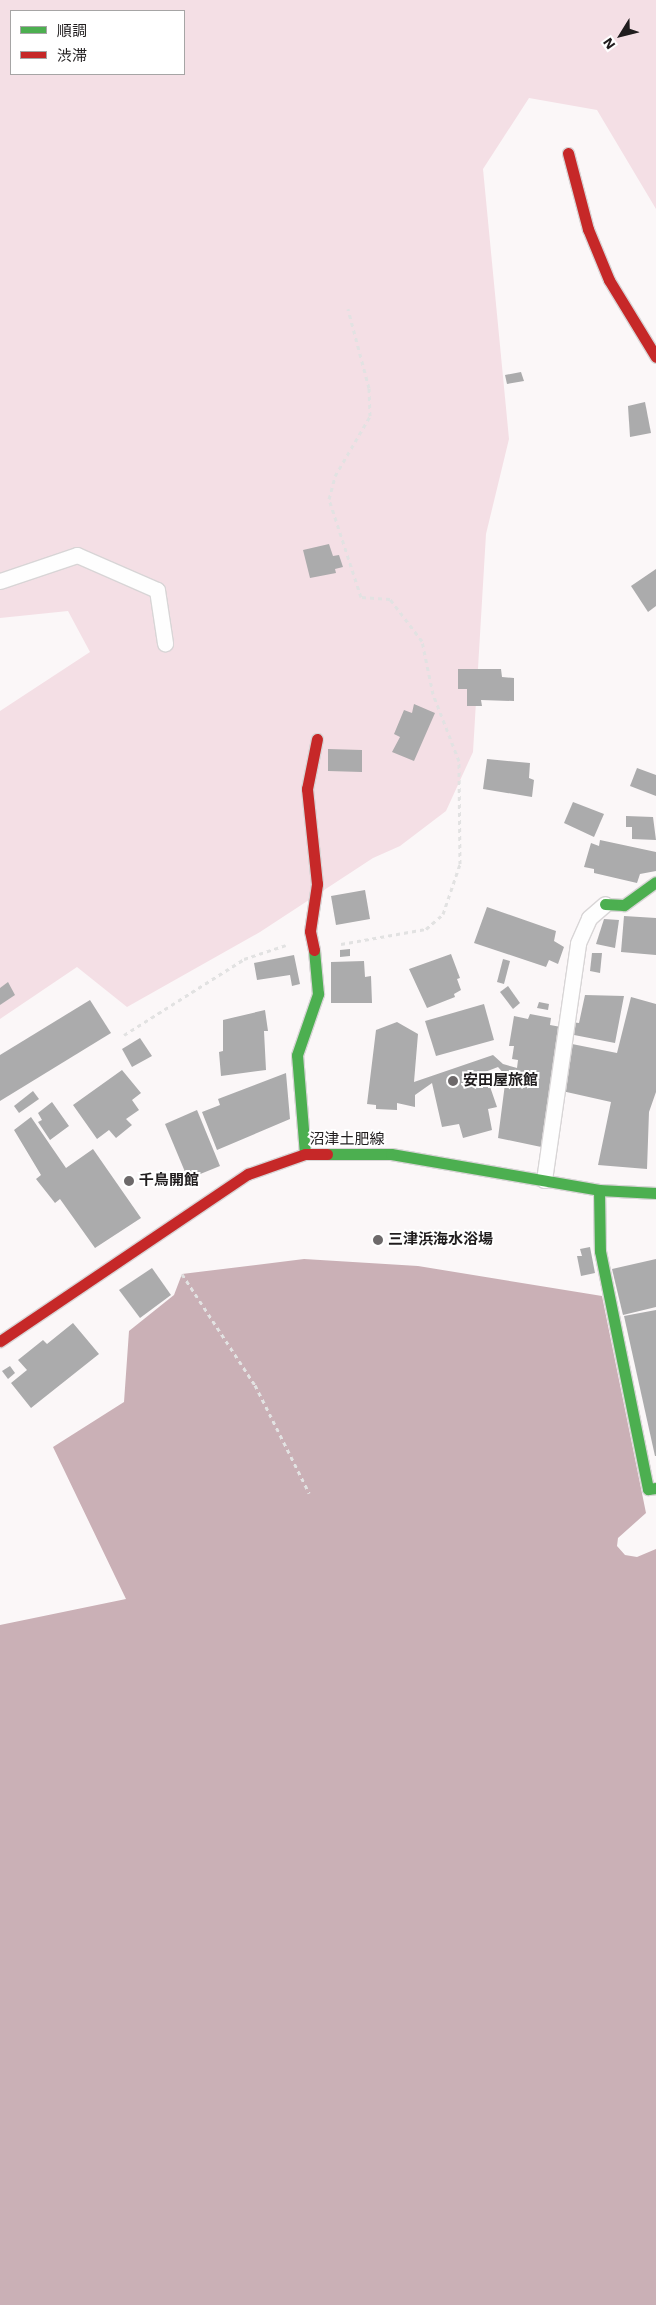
<!DOCTYPE html>
<meta charset="utf-8">
<style>
body{margin:0}
#map{position:relative;width:656px;height:2305px;overflow:hidden;background:#fbf7f8;font-family:"Work Sans","Noto Sans JP",sans-serif}
div>[style]{position:absolute}
[style*='--x']{left:calc(var(--x)*1px);top:calc(var(--y)*1px);width:calc(var(--w)*1px);rotate:calc(var(--a)*1deg)}
.green>*{inset:0;background:#f4dfe5}
.water>*{inset:0;background:#cab0b6}
.building>*{inset:0;background:#ababac}
.path>*{height:3px;margin-top:-1.5px;transform-origin:0;background:repeating-linear-gradient(90deg,#e2e2e2 0 4px,transparent 0 8px)}
.roads{filter:drop-shadow(1px 0 #d8d5d6) drop-shadow(-1px 0 #d8d5d6) drop-shadow(0 1px #d8d5d6) drop-shadow(0 -1px #d8d5d6)}
.lane>*{height:15px;margin:-7.5px;padding:0 7.5px;transform-origin:7.5px;border-radius:7.5px;background:#fefefe}
.fast>*{height:11px;margin:-5.5px;padding:0 5.5px;transform-origin:5.5px;border-radius:5.5px;background:#4caf50}
.jam>*{height:11px;margin:-5.5px;padding:0 5.5px;transform-origin:5.5px;border-radius:5.5px;background:#c62828}
.dots>*{width:14px;height:14px;translate:-50% -50%;box-sizing:border-box;border:2px solid #fff;border-radius:50%}
span{translate:-50% -50%;white-space:nowrap;text-align:center;line-height:1.15;-webkit-text-stroke:4px #fff;paint-order:stroke}
.poi-label{font-size:15px;color:#201d1e;font-weight:700}
.left{translate:0 -50%;text-align:left}
.street-label{font-size:15px;color:#201d1e}
.legend{position:absolute;left:10px;top:10px;width:175px;height:65px;box-sizing:border-box;background:#fff;border:1px solid #a6a5a5;margin:0;padding:6px 9px;list-style:none;font-size:15px;color:#201d1e}
.legend li{display:flex;align-items:center;gap:10px;height:25px}
.legend b{width:25px;border:1px solid #a6a5a5}
.north{position:absolute;left:596px;top:10px;width:50px;height:50px;-webkit-text-stroke:4px #fff;paint-order:stroke;rotate:234deg;font-size:14px;font-weight:700;line-height:20px;text-align:center;color:#201d1e}
.north::after{content:'';display:block;margin:auto;width:18px;height:22px;background:#201d1e;clip-path:polygon(50% 0,100% 100%,50% 72%,0 100%)}
</style>
<div id="map">
<div class="green">
<i style="clip-path:polygon(evenodd,0 0,656px 0,656px 209px,597px 110px,529px 98px,483px 169px,509px 439px,486px 534px,473px 752px,446px 811px,400px 846px,373px 858px,260px 932px,127px 1007px,77px 967px,0 1019px,0 711px,90px 652px,68px 611px,0 618px,0 0,11px 11px,184px 11px,184px 74px,11px 74px,11px 11px)"></i>
</div>
<div class="water">
<i style="clip-path:polygon(304px 1259px,418px 1266px,602px 1296px,646px 1513px,618px 1538px,617px 1546px,625px 1555px,637px 1557px,656px 1549px,656px 2305px,0 2305px,0 1625px,126px 1599px,53px 1447px,124px 1402px,129px 1331px,174px 1295px,182px 1274px)"></i>
</div>
<div class="building">
<i style="clip-path:polygon(521px 372px,524px 381px,507px 384px,505px 375px)"></i>
<i style="clip-path:polygon(645px 402px,651px 433px,630px 437px,628px 406px)"></i>
<i style="clip-path:polygon(329px 544px,333px 556px,339px 555px,343px 567px,335px 569px,336px 573px,310px 578px,303px 550px)"></i>
<i style="clip-path:polygon(656px 569px,656px 606px,648px 612px,631px 586px)"></i>
<i style="clip-path:polygon(458px 669px,501px 669px,502px 677px,514px 678px,514px 701px,481px 700px,482px 706px,467px 706px,467px 689px,458px 689px)"></i>
<i style="clip-path:polygon(414px 704px,435px 713px,414px 761px,392px 752px,400px 737px,394px 734px,404px 710px,412px 713px)"></i>
<i style="clip-path:polygon(328px 749px,362px 750px,362px 772px,328px 771px)"></i>
<i style="clip-path:polygon(487px 759px,530px 763px,529px 778px,534px 780px,532px 797px,483px 789px)"></i>
<i style="clip-path:polygon(637px 768px,656px 775px,656px 796px,630px 786px)"></i>
<i style="clip-path:polygon(573px 802px,604px 814px,594px 837px,564px 823px)"></i>
<i style="clip-path:polygon(626px 816px,653px 817px,656px 840px,632px 839px,632px 827px,626px 827px)"></i>
<i style="clip-path:polygon(600px 840px,656px 852px,656px 871px,640px 874px,637px 883px,594px 873px,594px 869px,584px 867px,591px 843px,599px 846px)"></i>
<i style="clip-path:polygon(365px 890px,370px 919px,336px 925px,331px 896px)"></i>
<i style="clip-path:polygon(487px 907px,556px 931px,554px 941px,564px 947px,558px 964px,549px 960px,546px 967px,474px 943px)"></i>
<i style="clip-path:polygon(624px 916px,656px 918px,656px 955px,621px 952px)"></i>
<i style="clip-path:polygon(604px 919px,619px 920px,615px 948px,596px 944px)"></i>
<i style="clip-path:polygon(350px 949px,350px 956px,340px 957px,340px 950px)"></i>
<i style="clip-path:polygon(592px 953px,602px 953px,600px 973px,590px 971px)"></i>
<i style="clip-path:polygon(451px 954px,460px 978px,457px 979px,461px 990px,454px 994px,455px 997px,427px 1008px,409px 969px)"></i>
<i style="clip-path:polygon(294px 955px,300px 984px,292px 986px,290px 975px,257px 980px,254px 963px)"></i>
<i style="clip-path:polygon(503px 959px,510px 961px,504px 984px,497px 982px)"></i>
<i style="clip-path:polygon(364px 961px,365px 977px,371px 976px,372px 1003px,331px 1003px,331px 962px)"></i>
<i style="clip-path:polygon(8px 982px,15px 995px,0 1005px,0 988px)"></i>
<i style="clip-path:polygon(508px 986px,520px 1003px,513px 1009px,500px 992px)"></i>
<i style="clip-path:polygon(585px 995px,624px 996px,615px 1043px,569px 1034px,571px 1022px,579px 1023px)"></i>
<i style="clip-path:polygon(631px 997px,656px 1004px,656px 1092px,649px 1112px,647px 1169px,598px 1165px,611px 1102px,562px 1091px,567px 1043px,617px 1053px)"></i>
<i style="clip-path:polygon(90px 1000px,111px 1033px,0 1101px,0 1055px)"></i>
<i style="clip-path:polygon(539px 1002px,549px 1004px,548px 1010px,537px 1008px)"></i>
<i style="clip-path:polygon(484px 1004px,494px 1040px,436px 1056px,425px 1021px)"></i>
<i style="clip-path:polygon(265px 1010px,268px 1031px,264px 1031px,266px 1070px,221px 1076px,219px 1052px,223px 1051px,223px 1020px)"></i>
<i style="clip-path:polygon(530px 1014px,551px 1018px,550px 1025px,561px 1027px,546px 1148px,498px 1138px,506px 1076px,498px 1067px,485px 1072px,497px 1107px,488px 1109px,492px 1130px,463px 1138px,459px 1124px,442px 1127px,432px 1083px,415px 1095px,415px 1107px,397px 1103px,397px 1110px,376px 1109px,376px 1105px,367px 1104px,376px 1030px,397px 1022px,418px 1034px,414px 1082px,493px 1055px,503px 1064px,517px 1068px,518px 1060px,512px 1059px,514px 1046px,509px 1046px,514px 1016px,528px 1019px)"></i>
<i style="clip-path:polygon(140px 1038px,152px 1056px,132px 1067px,122px 1049px)"></i>
<i style="clip-path:polygon(122px 1070px,141px 1093px,132px 1100px,139px 1110px,126px 1119px,132px 1125px,116px 1138px,109px 1130px,97px 1139px,73px 1105px)"></i>
<i style="clip-path:polygon(286px 1073px,290px 1119px,217px 1150px,202px 1112px,220px 1105px,218px 1099px)"></i>
<i style="clip-path:polygon(33px 1091px,39px 1099px,19px 1113px,14px 1106px)"></i>
<i style="clip-path:polygon(52px 1102px,69px 1126px,50px 1140px,38px 1122px,42px 1120px,38px 1113px)"></i>
<i style="clip-path:polygon(197px 1110px,220px 1166px,188px 1179px,165px 1124px)"></i>
<i style="clip-path:polygon(31px 1117px,66px 1168px,93px 1149px,141px 1218px,95px 1248px,60px 1199px,55px 1203px,36px 1179px,41px 1175px,14px 1130px)"></i>
<i style="clip-path:polygon(590px 1247px,595px 1273px,581px 1276px,577px 1256px,582px 1256px,580px 1249px)"></i>
<i style="clip-path:polygon(656px 1259px,656px 1307px,623px 1315px,612px 1269px)"></i>
<i style="clip-path:polygon(152px 1268px,171px 1295px,140px 1318px,119px 1290px)"></i>
<i style="clip-path:polygon(656px 1310px,656px 1456px,655px 1456px,624px 1316px)"></i>
<i style="clip-path:polygon(73px 1323px,99px 1354px,31px 1408px,11px 1383px,27px 1370px,18px 1360px,43px 1340px,47px 1344px)"></i>
<i style="clip-path:polygon(10px 1366px,15px 1373px,8px 1379px,2px 1371px)"></i>
</div>
<div class="path">
<i style="--x:341;--y:944;--w:86;--a:-10"></i>
<i style="--x:426;--y:929;--w:23;--a:-41"></i>
<i style="--x:443;--y:914;--w:53;--a:-71.2"></i>
<i style="--x:460;--y:864;--w:103;--a:-90.6"></i>
<i style="--x:459;--y:761;--w:72;--a:-111.2"></i>
<i style="--x:433;--y:694;--w:54;--a:-101.7"></i>
<i style="--x:422;--y:641;--w:53;--a:-127.3"></i>
<i style="--x:390;--y:599;--w:29;--a:-176"></i>
<i style="--x:361;--y:597;--w:103;--a:-108.1"></i>
<i style="--x:329;--y:499;--w:24;--a:-75"></i>
<i style="--x:335;--y:476;--w:69;--a:-59.7"></i>
<i style="--x:370;--y:416;--w:28;--a:-92"></i>
<i style="--x:369;--y:388;--w:82;--a:-104.9"></i>
<i style="--x:124;--y:1035;--w:142;--a:-32.3"></i>
<i style="--x:244;--y:959;--w:44;--a:-18.4"></i>
<i style="--x:182;--y:1274;--w:133;--a:56.7"></i>
<i style="--x:255;--y:1385;--w:121;--a:63.4"></i>
</div>
<div class="roads">
<div class="lane">
<i style="--x:0;--y:581;--w:81;--a:-18.7"></i>
<i style="--x:77;--y:555;--w:87;--a:23.6"></i>
<i style="--x:157;--y:590;--w:54;--a:81.4"></i>
<i style="--x:544;--y:1180;--w:239;--a:-81.8"></i>
<i style="--x:578;--y:943;--w:27;--a:-66"></i>
<i style="--x:589;--y:918;--w:21;--a:-41"></i>
</div>
<div class="fast">
<i style="--x:605;--y:904;--w:19;--a:3"></i>
<i style="--x:624;--y:905;--w:39;--a:-36"></i>
<i style="--x:305;--y:1154;--w:99;--a:-94.6"></i>
<i style="--x:297;--y:1055;--w:65;--a:-71"></i>
<i style="--x:318;--y:994;--w:44;--a:-95.2"></i>
<i style="--x:327;--y:1154;--w:64;--a:0"></i>
<i style="--x:391;--y:1154;--w:211;--a:9.8"></i>
<i style="--x:599;--y:1190;--w:57;--a:3"></i>
<i style="--x:599;--y:1190;--w:61;--a:89.1"></i>
<i style="--x:600;--y:1251;--w:243;--a:78.6"></i>
<i style="--x:648;--y:1489;--w:8;--a:-7"></i>
</div>
<div class="jam">
<i style="--x:568;--y:153;--w:79;--a:75.3"></i>
<i style="--x:588;--y:229;--w:55;--a:67.6"></i>
<i style="--x:609;--y:280;--w:90;--a:58.6"></i>
<i style="--x:314;--y:950;--w:19;--a:-102"></i>
<i style="--x:310;--y:931;--w:48;--a:-81.5"></i>
<i style="--x:317;--y:884;--w:96;--a:-96"></i>
<i style="--x:307;--y:789;--w:51;--a:-78.7"></i>
<i style="--x:0;--y:1341;--w:299;--a:-34"></i>
<i style="--x:248;--y:1174;--w:60;--a:-19.3"></i>
<i style="--x:305;--y:1154;--w:22;--a:0"></i>
</div>
</div>
<div class="dots">
<i style="left:453px;top:1081px;background:#6d696a"></i>
<i style="left:129px;top:1181px;background:#6d696a"></i>
<i style="left:378px;top:1240px;background:#6d696a"></i>
</div>
<div class="poi-label">
<span class="left" style="left:463px;top:1081px">安田屋旅館</span>
<span class="left" style="left:139px;top:1181px">千鳥開館</span>
<span class="left" style="left:388px;top:1240px">三津浜海水浴場</span>
</div>
<div class="street-label">
<span style="left:347px;top:1140px">沼津土肥線</span>
</div>
<ul class="legend">
<li><b style="height:6px;background:#4caf50"></b>順調</li>
<li><b style="height:6px;background:#c62828"></b>渋滞</li>
</ul>
<div class="north">N</div>
</div>
